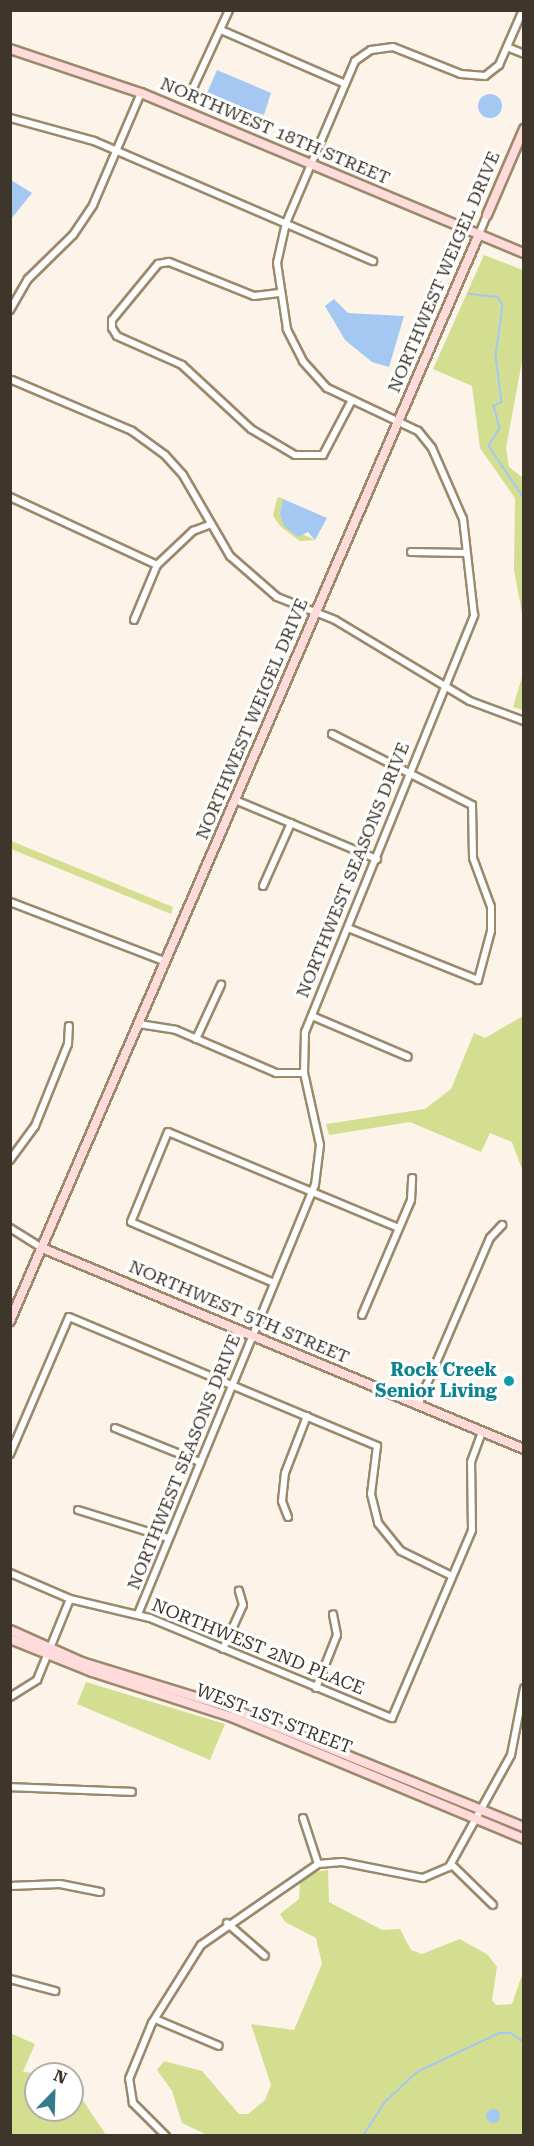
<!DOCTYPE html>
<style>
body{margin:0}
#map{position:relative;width:534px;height:2146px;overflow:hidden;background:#fcf4e8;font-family:"Roboto Serif",serif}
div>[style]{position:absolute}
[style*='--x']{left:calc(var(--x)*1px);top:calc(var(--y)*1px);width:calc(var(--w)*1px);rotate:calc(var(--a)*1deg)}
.green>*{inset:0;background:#d3de90}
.water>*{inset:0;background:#a5c8f3}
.round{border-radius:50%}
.stream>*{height:1.5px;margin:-0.75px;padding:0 0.75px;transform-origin:0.75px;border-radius:0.75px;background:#a5c8f3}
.roads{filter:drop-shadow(2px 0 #9b896c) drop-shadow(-2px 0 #9b896c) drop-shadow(0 2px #9b896c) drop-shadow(0 -2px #9b896c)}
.street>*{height:6px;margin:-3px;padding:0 3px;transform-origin:3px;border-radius:3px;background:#fff}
.secondary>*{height:8px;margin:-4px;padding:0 4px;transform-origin:4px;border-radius:4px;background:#ffdcdb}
.dots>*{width:16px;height:16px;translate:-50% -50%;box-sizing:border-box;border:3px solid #fff;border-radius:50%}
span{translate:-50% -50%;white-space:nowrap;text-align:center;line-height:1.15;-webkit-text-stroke:6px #fff;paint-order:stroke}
.street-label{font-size:18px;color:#3e362a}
.culture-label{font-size:18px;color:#0d838f;font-weight:700}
.right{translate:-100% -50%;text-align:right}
.frame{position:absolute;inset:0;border:12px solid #3e362a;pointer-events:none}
.north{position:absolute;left:24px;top:2062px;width:60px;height:60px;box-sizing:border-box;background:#fff;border:2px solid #b2afaa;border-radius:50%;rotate:23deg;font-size:16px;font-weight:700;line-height:24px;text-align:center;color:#3e362a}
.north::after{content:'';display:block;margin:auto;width:21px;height:27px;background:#367b89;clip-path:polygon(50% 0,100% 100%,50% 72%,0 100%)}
</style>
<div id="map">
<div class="green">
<i style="clip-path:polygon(484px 255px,523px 270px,523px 356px,506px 448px,509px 467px,523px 478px,523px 619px,514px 570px,515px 498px,480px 448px,472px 386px,433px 369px)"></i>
<i style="clip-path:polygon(277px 498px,279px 497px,289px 501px,283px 499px,280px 514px,287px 527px,315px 540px,300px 541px,281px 527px,273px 516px)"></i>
<i style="clip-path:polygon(523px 674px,524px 710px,523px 710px,513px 707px)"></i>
<i style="clip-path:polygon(11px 841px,173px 907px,171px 914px,11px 849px)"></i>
<i style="clip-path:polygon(523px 1016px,523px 1172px,512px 1142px,490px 1133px,481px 1152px,410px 1122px,329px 1135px,326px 1124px,425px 1109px,451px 1089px,474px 1033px,485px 1038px)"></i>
<i style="clip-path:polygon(86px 1682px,225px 1724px,210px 1760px,77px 1704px)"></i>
<i style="clip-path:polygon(328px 1870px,329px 1902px,382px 1930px,400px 1929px,411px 1950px,422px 1954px,460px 1939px,488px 1955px,497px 1967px,492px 2000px,496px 2005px,512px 2004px,523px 1972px,523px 2135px,207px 2135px,182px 2123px,172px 2091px,157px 2070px,164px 2061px,202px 2071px,239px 2114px,248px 2114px,265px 2100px,271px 2085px,251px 2024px,294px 2030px,322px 1964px,316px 1938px,285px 1922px,280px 1914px,299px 1899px,300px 1883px,309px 1873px)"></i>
<i style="clip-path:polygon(10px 2033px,35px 2044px,23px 2072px,44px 2074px,36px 2074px,36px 2110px,72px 2110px,72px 2084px,106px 2135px,11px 2135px)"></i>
</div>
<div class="water">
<i style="clip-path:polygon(217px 70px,271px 93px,264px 115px,212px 98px,207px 93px)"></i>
<i class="round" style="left:478px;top:94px;width:24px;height:24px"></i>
<i style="clip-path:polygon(11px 180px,32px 193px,11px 219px)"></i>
<i style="clip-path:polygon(334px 299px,348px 313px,404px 316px,389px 367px,372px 362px,345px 340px,325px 306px)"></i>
<i style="clip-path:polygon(283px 499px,327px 518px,315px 540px,308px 532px,298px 537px,284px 526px,280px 514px)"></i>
<i class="round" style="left:486px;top:2109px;width:14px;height:14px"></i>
</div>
<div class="stream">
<i style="--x:439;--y:282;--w:2;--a:0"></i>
<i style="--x:469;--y:294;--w:29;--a:6"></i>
<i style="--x:498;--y:297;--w:9;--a:58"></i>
<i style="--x:503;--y:305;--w:51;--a:97.8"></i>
<i style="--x:496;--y:356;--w:46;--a:82.6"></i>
<i style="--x:502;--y:402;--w:9;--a:153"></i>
<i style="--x:494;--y:406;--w:23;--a:75"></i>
<i style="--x:500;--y:428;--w:21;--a:121"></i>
<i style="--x:489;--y:446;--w:63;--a:56.1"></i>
<i style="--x:524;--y:548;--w:2;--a:90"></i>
<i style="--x:363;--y:2136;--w:40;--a:-57.1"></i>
<i style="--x:385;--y:2102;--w:44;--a:-43.2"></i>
<i style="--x:417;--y:2072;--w:91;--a:-25.4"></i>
<i style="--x:499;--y:2033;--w:12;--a:0"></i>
<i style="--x:511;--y:2033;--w:16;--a:35"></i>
</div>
<div class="roads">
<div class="street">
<i style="--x:221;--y:30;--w:135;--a:23.5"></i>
<i style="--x:507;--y:47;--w:18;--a:22"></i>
<i style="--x:193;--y:88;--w:86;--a:-65.2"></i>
<i style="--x:10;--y:118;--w:87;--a:15.3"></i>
<i style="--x:94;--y:141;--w:304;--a:23.3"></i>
<i style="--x:479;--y:234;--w:21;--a:-67"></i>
<i style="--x:279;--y:293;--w:25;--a:173"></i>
<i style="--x:254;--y:296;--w:92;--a:-158.2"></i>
<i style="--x:169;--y:262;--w:11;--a:170"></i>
<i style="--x:158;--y:264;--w:72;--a:129.4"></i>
<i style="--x:112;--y:320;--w:8;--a:90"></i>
<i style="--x:112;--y:328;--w:9;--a:58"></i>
<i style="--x:117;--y:336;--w:71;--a:24"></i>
<i style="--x:182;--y:365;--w:94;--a:42.8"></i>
<i style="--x:251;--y:429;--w:51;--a:30.6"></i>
<i style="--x:295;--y:455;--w:28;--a:0"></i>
<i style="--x:323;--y:455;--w:60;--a:-62.2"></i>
<i style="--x:10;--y:310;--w:36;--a:-60"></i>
<i style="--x:28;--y:279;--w:63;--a:-44.4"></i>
<i style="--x:73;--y:235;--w:36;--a:-56"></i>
<i style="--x:93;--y:205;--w:122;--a:-66.8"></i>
<i style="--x:12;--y:380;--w:130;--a:23"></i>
<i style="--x:132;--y:431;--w:41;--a:36"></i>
<i style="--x:165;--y:455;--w:27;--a:48"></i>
<i style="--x:183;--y:475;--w:94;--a:59.9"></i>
<i style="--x:230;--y:556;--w:62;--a:41.1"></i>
<i style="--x:277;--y:597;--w:62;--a:21.6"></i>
<i style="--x:335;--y:620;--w:157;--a:31"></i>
<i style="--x:470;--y:701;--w:58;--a:20.3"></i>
<i style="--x:10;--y:497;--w:162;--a:24.8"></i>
<i style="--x:411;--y:552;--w:55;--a:1"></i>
<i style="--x:134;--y:620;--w:60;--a:-67.3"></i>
<i style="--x:157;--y:565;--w:50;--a:-43.4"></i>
<i style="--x:193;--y:531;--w:19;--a:-21"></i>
<i style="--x:332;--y:734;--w:157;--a:26.9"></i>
<i style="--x:472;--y:805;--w:53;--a:88.9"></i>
<i style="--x:473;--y:858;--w:52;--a:69.8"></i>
<i style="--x:491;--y:907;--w:24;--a:90"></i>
<i style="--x:491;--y:931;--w:51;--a:104.9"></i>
<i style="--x:478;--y:980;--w:140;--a:-158.2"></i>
<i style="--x:235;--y:800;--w:154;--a:22.6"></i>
<i style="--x:263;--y:886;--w:69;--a:-66"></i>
<i style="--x:10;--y:902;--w:167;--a:21"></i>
<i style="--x:312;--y:1016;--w:104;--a:23.1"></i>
<i style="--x:139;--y:1024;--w:37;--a:9"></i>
<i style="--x:176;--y:1030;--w:109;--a:23.3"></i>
<i style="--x:276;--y:1073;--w:28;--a:0"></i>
<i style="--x:196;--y:1039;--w:60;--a:-65.2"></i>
<i style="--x:10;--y:1160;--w:42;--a:-53.7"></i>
<i style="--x:35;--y:1126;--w:88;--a:-68.1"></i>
<i style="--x:68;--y:1044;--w:18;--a:-87"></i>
<i style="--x:10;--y:1228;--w:38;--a:32"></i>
<i style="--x:274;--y:1283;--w:155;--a:-156.9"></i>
<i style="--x:131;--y:1222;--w:97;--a:-67.7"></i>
<i style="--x:168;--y:1132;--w:250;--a:22.6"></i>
<i style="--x:362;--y:1315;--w:125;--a:-66.9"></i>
<i style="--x:411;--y:1200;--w:22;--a:-87"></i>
<i style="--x:418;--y:1405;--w:182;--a:-66.7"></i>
<i style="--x:490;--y:1238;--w:18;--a:-47"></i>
<i style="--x:115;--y:1428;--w:92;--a:21.8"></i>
<i style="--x:10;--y:1454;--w:149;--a:-66.7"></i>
<i style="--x:69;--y:1317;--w:334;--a:22.7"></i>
<i style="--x:377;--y:1446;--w:48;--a:97.1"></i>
<i style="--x:371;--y:1494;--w:30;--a:76"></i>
<i style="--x:378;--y:1523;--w:36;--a:51"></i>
<i style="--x:401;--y:1551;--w:57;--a:26.1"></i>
<i style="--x:78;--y:1510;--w:94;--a:17.3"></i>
<i style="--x:288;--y:1517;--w:17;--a:-111"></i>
<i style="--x:282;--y:1501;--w:28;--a:-84"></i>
<i style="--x:285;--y:1473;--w:61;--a:-68.9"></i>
<i style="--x:10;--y:1573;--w:65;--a:23.4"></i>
<i style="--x:70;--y:1599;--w:82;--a:13.4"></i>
<i style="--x:150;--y:1618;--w:262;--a:22.5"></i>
<i style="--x:392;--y:1718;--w:204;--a:-66.9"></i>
<i style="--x:472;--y:1530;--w:68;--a:-90.8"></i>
<i style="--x:471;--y:1462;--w:32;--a:-70"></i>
<i style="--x:138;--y:1614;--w:464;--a:-67.6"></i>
<i style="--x:315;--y:1185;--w:40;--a:-82.9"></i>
<i style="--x:320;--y:1145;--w:74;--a:-102.5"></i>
<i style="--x:304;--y:1073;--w:41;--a:-88.6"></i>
<i style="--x:305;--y:1032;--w:450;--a:-67.9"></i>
<i style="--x:474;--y:615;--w:97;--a:-96.5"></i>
<i style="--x:463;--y:519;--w:77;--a:-113.6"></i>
<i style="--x:432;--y:448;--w:22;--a:-129"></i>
<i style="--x:418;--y:431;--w:101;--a:-154.7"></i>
<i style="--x:327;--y:388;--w:36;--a:-132"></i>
<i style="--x:303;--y:361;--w:36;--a:-117"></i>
<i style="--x:287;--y:329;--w:67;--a:-98.6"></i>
<i style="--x:277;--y:263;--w:41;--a:-77.3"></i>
<i style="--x:286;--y:223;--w:176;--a:-66.9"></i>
<i style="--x:355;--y:61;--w:19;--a:-35"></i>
<i style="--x:371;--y:50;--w:22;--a:-8"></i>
<i style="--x:393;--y:47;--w:73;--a:21.7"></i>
<i style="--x:461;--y:74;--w:24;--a:5"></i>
<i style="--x:485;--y:76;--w:18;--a:-38"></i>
<i style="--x:499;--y:65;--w:60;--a:-66.4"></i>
<i style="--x:223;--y:1649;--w:48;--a:-65.6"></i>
<i style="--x:243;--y:1605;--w:15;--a:-106"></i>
<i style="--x:316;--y:1688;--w:57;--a:-68.4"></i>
<i style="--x:337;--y:1635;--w:21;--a:-101"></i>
<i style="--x:10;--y:1697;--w:32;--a:-32"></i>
<i style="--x:37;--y:1680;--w:87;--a:-67.8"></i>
<i style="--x:10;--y:1787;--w:122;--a:2.3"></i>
<i style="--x:303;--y:1818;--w:48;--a:71.9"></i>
<i style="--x:452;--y:1865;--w:57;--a:44.3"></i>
<i style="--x:10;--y:1886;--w:50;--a:-2.3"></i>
<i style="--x:60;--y:1884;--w:41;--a:11.3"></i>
<i style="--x:227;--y:1923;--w:50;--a:41"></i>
<i style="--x:10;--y:1979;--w:47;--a:14.9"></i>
<i style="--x:155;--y:2019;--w:69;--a:22.9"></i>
<i style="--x:166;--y:2136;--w:47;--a:-135"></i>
<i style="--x:133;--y:2103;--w:24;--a:-99"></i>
<i style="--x:129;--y:2079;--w:61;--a:-67.7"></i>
<i style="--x:152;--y:2023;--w:92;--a:-57.9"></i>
<i style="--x:201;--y:1945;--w:142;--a:-34.7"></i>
<i style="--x:318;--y:1864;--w:24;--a:-5"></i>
<i style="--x:342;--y:1862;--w:83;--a:11.2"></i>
<i style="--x:423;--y:1878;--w:28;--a:-23"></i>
<i style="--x:449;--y:1867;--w:128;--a:-61"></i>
<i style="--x:511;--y:1755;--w:68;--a:-79"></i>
</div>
<div class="secondary">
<i style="--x:10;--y:49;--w:138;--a:18.6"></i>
<i style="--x:141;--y:93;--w:415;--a:22.7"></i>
<i style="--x:487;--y:215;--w:94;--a:-66.7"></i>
<i style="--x:42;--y:1248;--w:522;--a:22.64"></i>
<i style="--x:10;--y:1321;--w:1184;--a:-66.66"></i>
<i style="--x:10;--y:1630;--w:79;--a:24"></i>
<i style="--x:82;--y:1662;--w:153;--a:17.1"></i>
<i style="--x:228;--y:1707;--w:319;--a:22.1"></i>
<i style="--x:10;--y:1639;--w:88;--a:21.9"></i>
<i style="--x:92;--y:1672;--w:149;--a:17.9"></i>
<i style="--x:234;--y:1718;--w:314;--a:22.6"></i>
</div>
</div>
<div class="dots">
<i style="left:509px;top:1381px;background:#0f9aa8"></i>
</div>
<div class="street-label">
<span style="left:275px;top:131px;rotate:23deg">NORTHWEST 18TH STREET</span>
<span style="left:444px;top:272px;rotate:-67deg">NORTHWEST WEIGEL DRIVE</span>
<span style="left:252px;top:719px;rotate:-67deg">NORTHWEST WEIGEL DRIVE</span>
<span style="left:353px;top:870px;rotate:-68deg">NORTHWEST SEASONS DRIVE</span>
<span style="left:239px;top:1312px;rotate:23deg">NORTHWEST 5TH STREET</span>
<span style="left:184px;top:1462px;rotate:-68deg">NORTHWEST SEASONS DRIVE</span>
<span style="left:258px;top:1647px;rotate:22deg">NORTHWEST 2ND PLACE</span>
<span style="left:274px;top:1719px;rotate:21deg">WEST 1ST STREET</span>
</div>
<div class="culture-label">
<span class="right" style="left:497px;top:1381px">Rock Creek<br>Senior Living</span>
</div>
<div class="frame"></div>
<div class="north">N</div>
</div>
